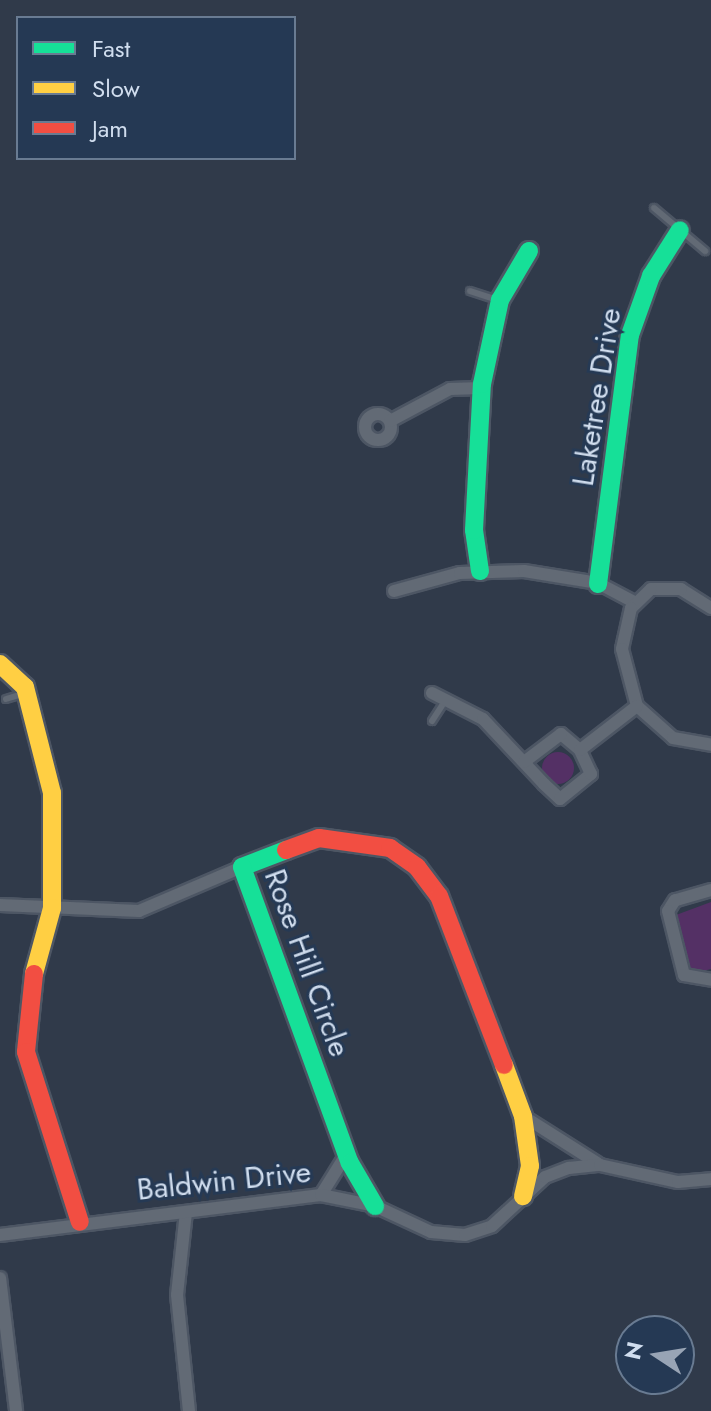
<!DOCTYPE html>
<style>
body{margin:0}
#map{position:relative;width:711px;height:1411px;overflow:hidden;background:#303a4a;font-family:Jost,sans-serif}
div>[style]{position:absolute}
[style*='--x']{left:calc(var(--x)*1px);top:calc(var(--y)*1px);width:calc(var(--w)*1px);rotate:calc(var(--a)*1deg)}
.green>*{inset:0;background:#543065}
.round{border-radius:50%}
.roads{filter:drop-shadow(2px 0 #4d5664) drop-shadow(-2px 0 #4d5664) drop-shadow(0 2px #4d5664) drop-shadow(0 -2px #4d5664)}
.lane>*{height:6px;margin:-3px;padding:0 3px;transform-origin:3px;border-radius:3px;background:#626a75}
.street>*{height:12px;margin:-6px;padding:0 6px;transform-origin:6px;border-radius:6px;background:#626a75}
.street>.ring{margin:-6px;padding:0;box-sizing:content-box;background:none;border:12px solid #626a75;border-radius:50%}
.fast>*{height:18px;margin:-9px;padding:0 9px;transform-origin:9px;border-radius:9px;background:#16e098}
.slow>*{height:18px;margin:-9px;padding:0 9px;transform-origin:9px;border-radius:9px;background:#ffcf43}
.jam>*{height:18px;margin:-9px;padding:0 9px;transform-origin:9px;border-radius:9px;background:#f24e42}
span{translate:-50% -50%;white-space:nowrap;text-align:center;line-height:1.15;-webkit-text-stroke:6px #253954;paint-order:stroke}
.street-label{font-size:30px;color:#d0ddee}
.legend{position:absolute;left:16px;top:16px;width:280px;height:144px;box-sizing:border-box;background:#253954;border:2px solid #697b92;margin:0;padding:10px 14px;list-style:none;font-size:24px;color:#d0ddee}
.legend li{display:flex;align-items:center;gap:16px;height:40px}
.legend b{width:40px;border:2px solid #697b92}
.north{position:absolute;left:615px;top:1315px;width:80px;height:80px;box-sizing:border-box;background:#253954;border:2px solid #697b92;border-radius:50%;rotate:282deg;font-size:22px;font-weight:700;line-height:32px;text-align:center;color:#d0ddee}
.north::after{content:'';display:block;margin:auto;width:28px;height:36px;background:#98a4b5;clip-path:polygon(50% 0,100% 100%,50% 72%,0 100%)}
</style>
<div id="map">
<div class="green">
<i class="round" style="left:542px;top:752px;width:32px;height:32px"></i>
<i style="clip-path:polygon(711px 902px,711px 969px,696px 973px,687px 966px,676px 915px)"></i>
</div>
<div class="roads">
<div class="lane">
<i style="--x:654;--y:208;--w:67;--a:40.1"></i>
<i style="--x:470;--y:291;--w:28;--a:18"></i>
<i style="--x:6;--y:699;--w:21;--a:-17"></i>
<i style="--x:432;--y:721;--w:24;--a:-57"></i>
</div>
<div class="street">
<i class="ring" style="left:365px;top:414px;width:14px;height:14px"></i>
<i style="--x:390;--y:421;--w:68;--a:-28.1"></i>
<i style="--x:450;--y:389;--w:31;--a:-2"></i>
<i style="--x:394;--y:591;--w:68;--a:-15.3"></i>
<i style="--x:460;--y:573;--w:64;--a:-1.8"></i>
<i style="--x:524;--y:571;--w:75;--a:9.2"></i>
<i style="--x:598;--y:583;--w:41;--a:27.8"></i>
<i style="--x:711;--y:608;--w:36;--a:-148"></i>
<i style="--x:681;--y:589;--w:30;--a:180"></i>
<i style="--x:651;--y:589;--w:28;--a:136"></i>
<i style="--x:631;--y:608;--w:42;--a:102.4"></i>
<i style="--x:622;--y:649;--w:59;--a:75.3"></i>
<i style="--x:637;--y:706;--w:48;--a:41.6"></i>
<i style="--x:673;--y:738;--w:39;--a:10"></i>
<i style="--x:432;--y:693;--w:57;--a:27"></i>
<i style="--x:483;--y:719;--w:89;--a:46.8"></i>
<i style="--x:544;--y:784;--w:22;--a:43"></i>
<i style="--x:560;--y:799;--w:40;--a:-39"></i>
<i style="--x:591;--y:774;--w:26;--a:-115"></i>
<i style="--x:580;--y:750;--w:25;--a:-140"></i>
<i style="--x:561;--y:734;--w:46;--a:142.9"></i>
<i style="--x:580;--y:750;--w:72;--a:-37.7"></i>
<i style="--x:711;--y:890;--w:37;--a:164"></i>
<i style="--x:675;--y:900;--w:13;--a:122"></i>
<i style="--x:668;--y:911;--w:66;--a:76"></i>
<i style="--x:684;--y:975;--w:27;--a:10"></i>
<i style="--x:0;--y:905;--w:139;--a:2.5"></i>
<i style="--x:139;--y:911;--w:112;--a:-23.1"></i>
<i style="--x:523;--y:1116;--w:88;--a:32.4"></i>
<i style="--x:321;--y:1195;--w:47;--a:-58"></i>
<i style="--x:186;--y:1212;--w:83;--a:96.2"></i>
<i style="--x:177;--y:1295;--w:117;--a:84.1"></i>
<i style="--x:0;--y:1235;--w:323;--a:-7.1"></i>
<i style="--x:321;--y:1195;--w:55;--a:11.5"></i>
<i style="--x:375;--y:1206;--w:62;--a:24.9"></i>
<i style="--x:431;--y:1232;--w:34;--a:5"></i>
<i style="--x:465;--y:1235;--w:28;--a:-18"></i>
<i style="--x:492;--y:1226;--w:72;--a:-42.8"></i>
<i style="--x:545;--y:1177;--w:26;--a:-21"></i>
<i style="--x:569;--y:1168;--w:31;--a:-6"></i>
<i style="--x:600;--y:1165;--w:80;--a:12.3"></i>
<i style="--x:678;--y:1182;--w:33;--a:-5"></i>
<i style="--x:0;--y:1278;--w:134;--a:83.1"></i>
</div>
<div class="fast">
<i style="--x:480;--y:571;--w:41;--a:-98.3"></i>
<i style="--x:474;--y:530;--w:146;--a:-86.9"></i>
<i style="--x:482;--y:384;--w:86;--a:-77.9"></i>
<i style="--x:500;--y:300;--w:57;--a:-59.4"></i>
<i style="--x:598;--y:584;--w:251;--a:-82.7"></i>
<i style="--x:630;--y:335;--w:63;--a:-70.4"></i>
<i style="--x:651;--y:276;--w:54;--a:-57.8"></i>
<i style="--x:286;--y:850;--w:47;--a:158.9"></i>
<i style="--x:242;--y:867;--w:315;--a:70"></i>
<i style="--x:350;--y:1163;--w:50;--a:59.8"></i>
</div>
<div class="slow">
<i style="--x:0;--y:664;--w:34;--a:43"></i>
<i style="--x:25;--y:687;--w:109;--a:75.7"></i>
<i style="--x:52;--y:793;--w:115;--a:90"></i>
<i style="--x:52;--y:908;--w:68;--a:105.3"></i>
<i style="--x:504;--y:1065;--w:54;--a:69.6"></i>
<i style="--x:523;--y:1116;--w:50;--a:82"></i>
<i style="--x:530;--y:1166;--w:31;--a:103"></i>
</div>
<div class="jam">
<i style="--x:286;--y:850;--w:35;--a:-20"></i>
<i style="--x:319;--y:838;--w:72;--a:8"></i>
<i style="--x:390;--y:848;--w:33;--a:35"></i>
<i style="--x:417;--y:867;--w:36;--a:53"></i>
<i style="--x:439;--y:896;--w:181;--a:69"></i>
<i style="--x:34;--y:974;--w:78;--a:95.9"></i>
<i style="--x:26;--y:1052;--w:178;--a:72.4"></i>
</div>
</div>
<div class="street-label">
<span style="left:597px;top:397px;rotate:-81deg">Laketree Drive</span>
<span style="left:307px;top:963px;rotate:70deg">Rose Hill Circle</span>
<span style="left:224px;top:1181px;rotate:-6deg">Baldwin Drive</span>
</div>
<ul class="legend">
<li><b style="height:10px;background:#16e098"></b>Fast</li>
<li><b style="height:10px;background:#ffcf43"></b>Slow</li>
<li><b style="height:10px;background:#f24e42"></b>Jam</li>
</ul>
<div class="north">N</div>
</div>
